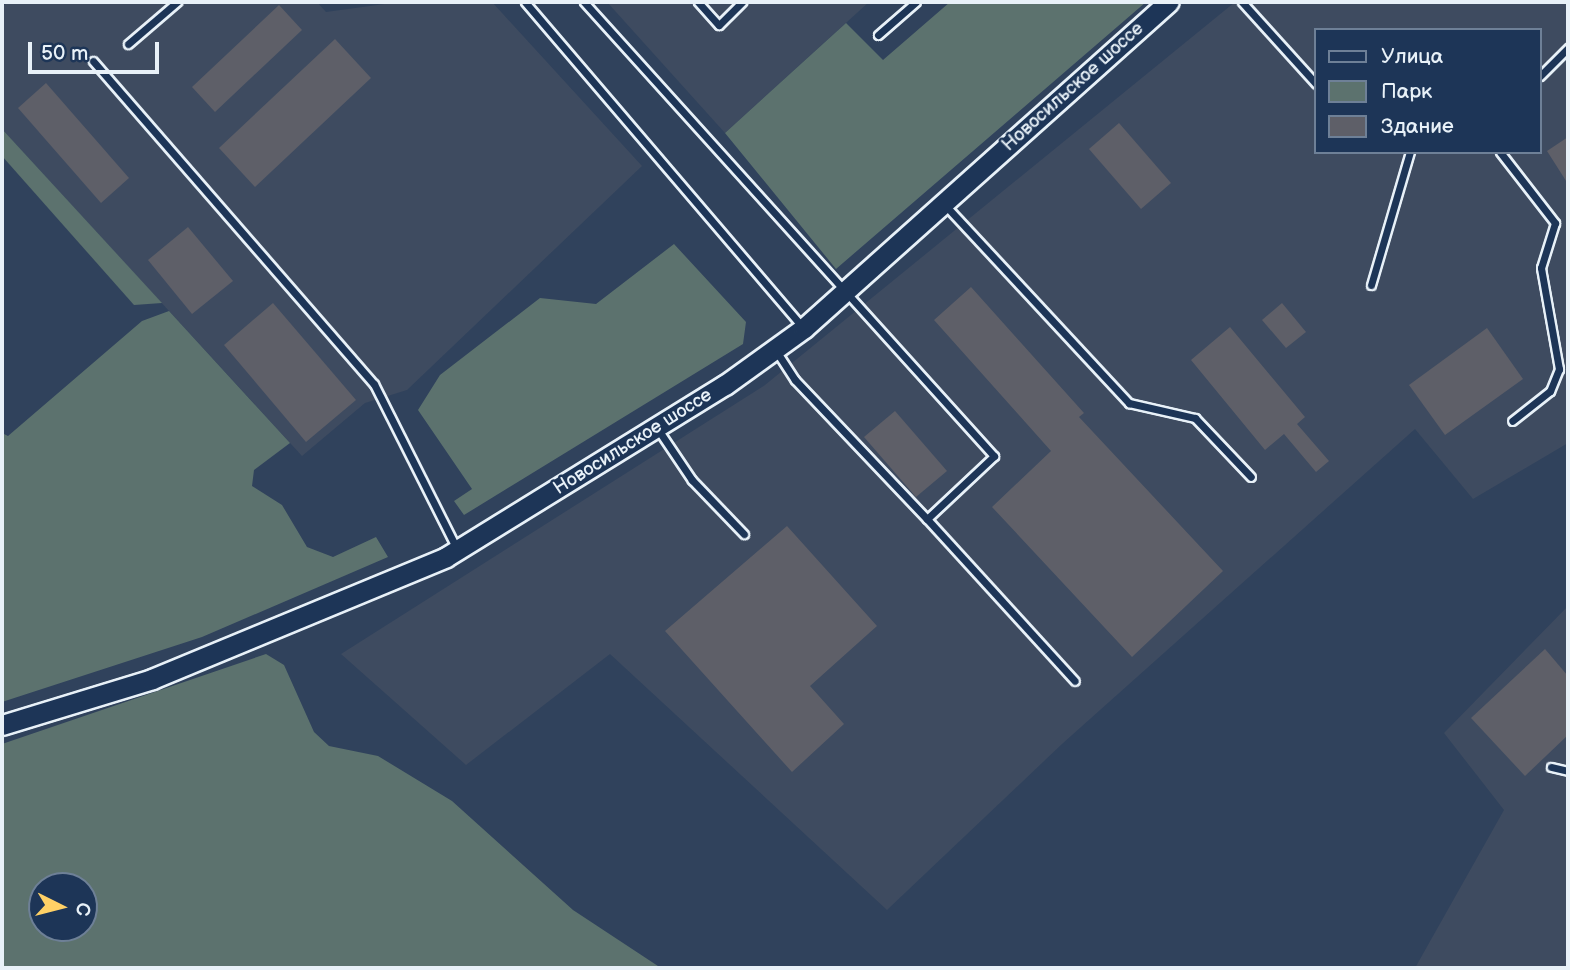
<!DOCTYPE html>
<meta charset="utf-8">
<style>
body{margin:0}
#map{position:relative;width:1570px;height:970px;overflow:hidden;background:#30425c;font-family:"Balsamiq Sans",sans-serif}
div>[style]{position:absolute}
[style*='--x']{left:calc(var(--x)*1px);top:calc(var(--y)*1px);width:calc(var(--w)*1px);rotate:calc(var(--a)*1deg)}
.built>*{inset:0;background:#3e4b60}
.green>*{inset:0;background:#5c726e}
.building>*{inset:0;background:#5e5f68}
.roads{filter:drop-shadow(2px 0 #e8f1f8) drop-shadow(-2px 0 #e8f1f8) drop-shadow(0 2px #e8f1f8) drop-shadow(0 -2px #e8f1f8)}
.service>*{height:7px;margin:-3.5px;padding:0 3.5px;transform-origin:3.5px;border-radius:3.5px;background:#1d3557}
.tertiary>*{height:19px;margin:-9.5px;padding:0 9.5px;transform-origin:9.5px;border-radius:9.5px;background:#1d3557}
span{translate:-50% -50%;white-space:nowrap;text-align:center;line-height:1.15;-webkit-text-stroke:5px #1d3557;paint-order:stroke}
.street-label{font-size:19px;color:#e8f1f8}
.frame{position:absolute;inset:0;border:4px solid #e8f1f8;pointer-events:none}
.legend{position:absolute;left:1314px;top:28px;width:228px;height:126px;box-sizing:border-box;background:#1d3557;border:2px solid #6e8097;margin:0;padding:9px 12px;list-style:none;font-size:21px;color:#e8f1f8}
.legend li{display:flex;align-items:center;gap:14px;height:35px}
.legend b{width:35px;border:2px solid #6e8097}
.north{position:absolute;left:28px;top:872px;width:70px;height:70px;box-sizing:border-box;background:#1d3557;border:2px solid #6e8097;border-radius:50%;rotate:96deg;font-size:19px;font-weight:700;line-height:28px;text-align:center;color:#e8f1f8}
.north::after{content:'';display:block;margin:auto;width:24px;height:32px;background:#ffd166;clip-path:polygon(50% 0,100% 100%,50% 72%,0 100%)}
.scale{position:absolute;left:28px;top:42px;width:131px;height:32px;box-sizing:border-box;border:4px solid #e8f1f8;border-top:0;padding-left:9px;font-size:21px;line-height:24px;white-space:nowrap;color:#e8f1f8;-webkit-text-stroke:5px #1d3557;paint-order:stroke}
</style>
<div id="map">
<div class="built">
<i style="clip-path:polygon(8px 2px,317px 2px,326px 12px,399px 2px,492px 2px,642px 166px,407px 390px,365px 403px,302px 456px,2px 129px,2px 7px)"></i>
<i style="clip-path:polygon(607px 2px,869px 2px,725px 133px)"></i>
<i style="clip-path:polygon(evenodd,1235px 2px,1568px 2px,1568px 443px,1473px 499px,1415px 429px,1062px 744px,887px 910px,610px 654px,466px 765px,341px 654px,765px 385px,1235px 2px,1316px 30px,1540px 30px,1540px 152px,1316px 152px,1316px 30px)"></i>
<i style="clip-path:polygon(1568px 606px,1568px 968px,1415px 968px,1504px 810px,1444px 733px)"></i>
</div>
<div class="green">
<i style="clip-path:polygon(950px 2px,1146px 2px,836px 269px,725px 133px,846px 23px,883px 60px)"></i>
<i style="clip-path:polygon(2px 129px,162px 303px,134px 305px,2px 156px)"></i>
<i style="clip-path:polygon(674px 244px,746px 322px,743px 344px,464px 515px,454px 501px,472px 489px,418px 410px,440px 375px,540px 298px,596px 304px)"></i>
<i style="clip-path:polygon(169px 311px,290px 443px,254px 470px,252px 486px,282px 505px,307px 547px,333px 557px,376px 537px,388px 557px,202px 637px,2px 702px,2px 433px,8px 436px,142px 321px)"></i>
<i style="clip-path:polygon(evenodd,266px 654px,284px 665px,314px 732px,329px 746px,378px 756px,452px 801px,573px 910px,661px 968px,2px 968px,2px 744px,266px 654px,84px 886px,84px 928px,42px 928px,42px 886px,84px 886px)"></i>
</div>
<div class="building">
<i style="clip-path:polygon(279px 5px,302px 30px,215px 112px,192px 87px)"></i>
<i style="clip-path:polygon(335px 39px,371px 78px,255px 187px,219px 148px)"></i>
<i style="clip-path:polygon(46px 83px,129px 178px,101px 203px,18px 108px)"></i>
<i style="clip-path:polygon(1119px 123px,1171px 183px,1141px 209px,1089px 149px)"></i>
<i style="clip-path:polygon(1568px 137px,1568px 184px,1547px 151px)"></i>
<i style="clip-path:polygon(188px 227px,233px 281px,192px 314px,148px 260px)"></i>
<i style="clip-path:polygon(971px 287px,1084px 413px,1079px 417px,1223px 571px,1132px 657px,992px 507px,1051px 451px,934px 320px)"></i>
<i style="clip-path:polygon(273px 303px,356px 400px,306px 442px,224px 345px)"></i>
<i style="clip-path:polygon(1282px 303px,1306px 332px,1286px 348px,1262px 320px)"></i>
<i style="clip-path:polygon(1230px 327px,1305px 417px,1297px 424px,1329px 461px,1316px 472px,1284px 434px,1265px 450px,1191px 360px)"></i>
<i style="clip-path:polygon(1487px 328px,1523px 379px,1445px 435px,1409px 385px)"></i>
<i style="clip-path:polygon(895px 411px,947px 471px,916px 497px,864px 437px)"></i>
<i style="clip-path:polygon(787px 526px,877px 626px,810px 686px,844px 724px,792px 772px,665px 631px)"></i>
<i style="clip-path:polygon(1545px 649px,1568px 676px,1568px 735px,1525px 776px,1471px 718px)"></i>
</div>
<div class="roads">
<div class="service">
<i style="--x:525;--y:2;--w:428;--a:49.5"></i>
<i style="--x:584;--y:2;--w:612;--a:47.92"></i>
<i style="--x:994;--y:456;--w:92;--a:136.8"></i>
<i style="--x:927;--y:519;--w:192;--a:-133.5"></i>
<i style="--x:795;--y:380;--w:37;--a:-123"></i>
<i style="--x:698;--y:2;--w:31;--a:48"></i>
<i style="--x:719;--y:25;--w:33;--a:-45"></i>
<i style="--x:1242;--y:2;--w:110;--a:47.9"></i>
<i style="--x:878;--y:35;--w:50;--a:-41"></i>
<i style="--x:128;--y:44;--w:65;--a:-40.6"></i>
<i style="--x:93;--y:61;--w:428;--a:49"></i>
<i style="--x:374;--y:384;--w:185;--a:63.3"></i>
<i style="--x:1540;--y:76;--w:40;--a:-45"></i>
<i style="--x:1500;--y:152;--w:90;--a:52.2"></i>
<i style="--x:1555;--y:223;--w:47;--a:107.3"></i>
<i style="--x:1541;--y:268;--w:103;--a:79.9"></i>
<i style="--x:1559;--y:369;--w:24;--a:112"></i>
<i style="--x:1550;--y:391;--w:48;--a:141.7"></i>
<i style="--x:944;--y:204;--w:272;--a:47.1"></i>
<i style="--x:1129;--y:403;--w:68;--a:12.8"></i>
<i style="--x:1195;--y:418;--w:81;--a:46.5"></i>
<i style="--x:1371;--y:285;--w:139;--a:-73.7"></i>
<i style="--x:657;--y:428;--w:63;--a:56.1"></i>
<i style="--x:692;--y:480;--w:75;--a:46.1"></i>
<i style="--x:927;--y:519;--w:219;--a:47.6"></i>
<i style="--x:1551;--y:767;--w:17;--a:13"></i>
</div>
<div class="tertiary">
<i style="--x:2;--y:725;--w:157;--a:-17"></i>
<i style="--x:152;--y:679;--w:318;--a:-22.5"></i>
<i style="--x:446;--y:557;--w:328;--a:-31.7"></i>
<i style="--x:725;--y:385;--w:97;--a:-35.8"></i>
<i style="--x:804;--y:328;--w:489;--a:-41.8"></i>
</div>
</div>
<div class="street-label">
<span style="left:1073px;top:87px;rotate:-42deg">Новосильское шоссе</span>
<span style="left:633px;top:442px;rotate:-32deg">Новосильское шоссе</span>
</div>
<div class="frame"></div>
<ul class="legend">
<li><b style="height:9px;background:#1d3557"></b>Улица</li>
<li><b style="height:19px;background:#5c726e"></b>Парк</li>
<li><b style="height:19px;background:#5e5f68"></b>Здание</li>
</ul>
<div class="north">С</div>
<div class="scale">50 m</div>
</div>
